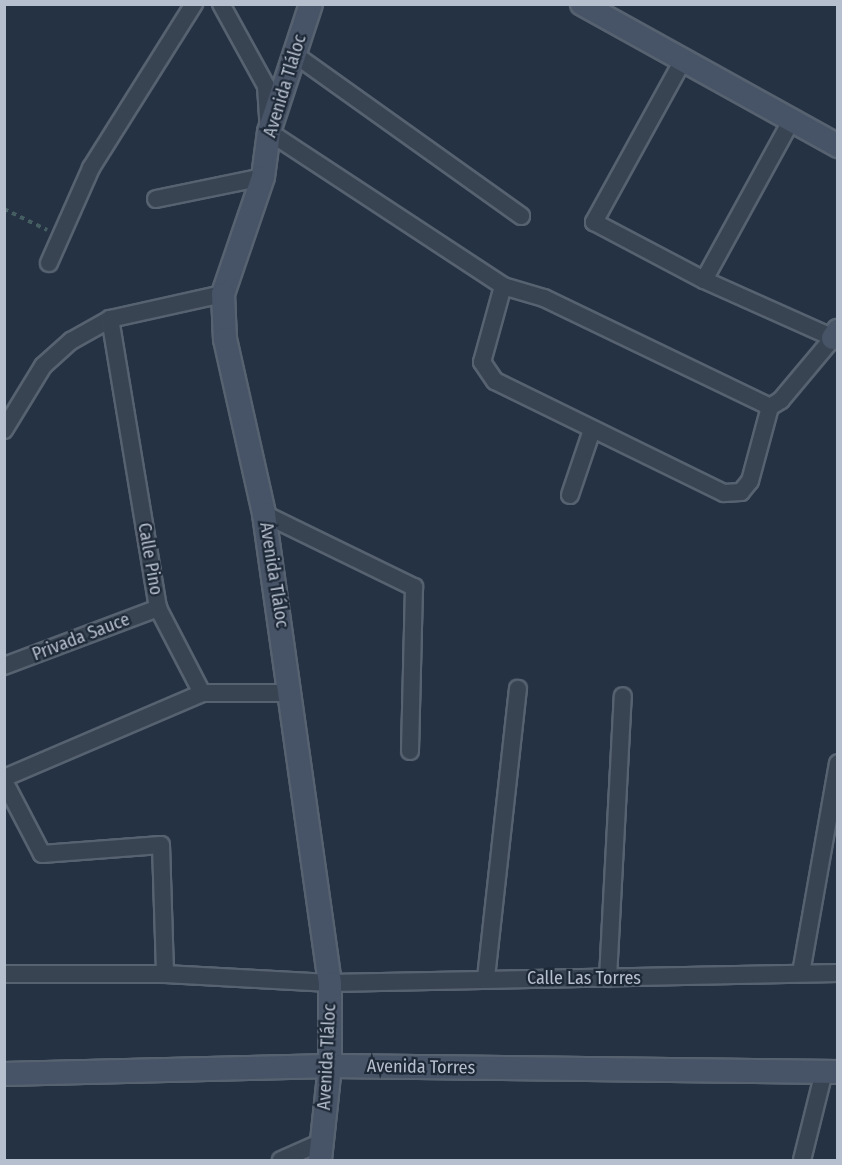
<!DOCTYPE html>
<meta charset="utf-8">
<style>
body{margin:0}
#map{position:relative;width:842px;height:1165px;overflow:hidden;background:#253243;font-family:"Fira Sans Condensed",sans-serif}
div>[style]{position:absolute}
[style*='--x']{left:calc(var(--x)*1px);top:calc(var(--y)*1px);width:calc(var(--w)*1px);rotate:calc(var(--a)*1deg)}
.path>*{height:4px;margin-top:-2px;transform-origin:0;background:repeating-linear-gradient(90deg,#455e61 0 4.5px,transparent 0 9px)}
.roads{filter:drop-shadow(2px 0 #576270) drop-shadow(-2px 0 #576270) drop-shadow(0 2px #576270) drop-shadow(0 -2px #576270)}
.street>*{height:16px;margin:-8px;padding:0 8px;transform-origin:8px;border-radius:8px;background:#394453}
.secondary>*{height:22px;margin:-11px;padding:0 11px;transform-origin:11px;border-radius:11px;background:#475366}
span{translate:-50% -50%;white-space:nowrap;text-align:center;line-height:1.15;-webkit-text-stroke:4.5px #1e2938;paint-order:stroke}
.street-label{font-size:18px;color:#b6bfcd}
.frame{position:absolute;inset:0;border:6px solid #b6bfcd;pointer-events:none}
</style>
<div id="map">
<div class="path">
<i style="--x:4;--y:209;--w:48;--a:26"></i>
</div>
<div class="roads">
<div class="street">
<i style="--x:221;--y:4;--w:94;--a:61.2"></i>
<i style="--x:266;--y:86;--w:46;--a:86.3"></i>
<i style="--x:269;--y:132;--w:280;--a:33.3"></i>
<i style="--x:503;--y:286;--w:43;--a:16.3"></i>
<i style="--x:544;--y:298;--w:251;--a:25.7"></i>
<i style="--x:294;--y:54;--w:279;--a:35.5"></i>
<i style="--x:682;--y:62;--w:183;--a:118.8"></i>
<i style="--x:594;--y:222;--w:124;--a:27.8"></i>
<i style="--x:704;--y:280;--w:147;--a:24.1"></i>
<i style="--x:156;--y:199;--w:109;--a:-11.6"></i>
<i style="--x:49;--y:263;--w:104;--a:-66.1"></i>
<i style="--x:91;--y:168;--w:194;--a:-57.9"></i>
<i style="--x:704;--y:280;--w:181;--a:-61.3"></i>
<i style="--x:503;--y:286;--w:79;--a:105.4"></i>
<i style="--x:482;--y:362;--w:23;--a:56"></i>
<i style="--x:495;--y:381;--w:255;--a:26.1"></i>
<i style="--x:724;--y:493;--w:17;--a:-3"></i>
<i style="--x:741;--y:492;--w:14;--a:-51"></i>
<i style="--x:750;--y:481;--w:77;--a:-74.9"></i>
<i style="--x:770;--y:407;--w:13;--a:-32"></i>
<i style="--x:781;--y:400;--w:81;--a:-50"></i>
<i style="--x:4;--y:430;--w:75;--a:-58.6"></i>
<i style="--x:43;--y:366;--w:38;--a:-42"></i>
<i style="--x:71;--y:341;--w:45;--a:-29.4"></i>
<i style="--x:110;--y:319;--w:116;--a:-12.5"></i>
<i style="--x:570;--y:495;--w:69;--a:-71.3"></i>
<i style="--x:264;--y:514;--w:167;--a:26"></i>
<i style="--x:414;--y:587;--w:164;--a:91.4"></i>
<i style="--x:4;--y:666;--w:165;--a:-20.6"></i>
<i style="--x:202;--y:693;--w:90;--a:0"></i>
<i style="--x:4;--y:778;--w:215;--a:-23.2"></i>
<i style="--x:202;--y:693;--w:96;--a:-117.4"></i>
<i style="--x:158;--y:608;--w:293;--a:-99.4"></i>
<i style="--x:4;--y:781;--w:82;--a:62.5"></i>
<i style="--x:42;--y:854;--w:119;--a:-4.3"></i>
<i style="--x:161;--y:845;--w:129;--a:88.2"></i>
<i style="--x:801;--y:973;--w:213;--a:-80"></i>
<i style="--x:4;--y:974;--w:161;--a:0"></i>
<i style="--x:165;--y:974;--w:165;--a:3.1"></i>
<i style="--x:330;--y:983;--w:508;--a:-1.13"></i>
<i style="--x:486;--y:978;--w:291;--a:-83.7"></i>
<i style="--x:608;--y:978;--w:282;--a:-87"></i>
<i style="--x:281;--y:1160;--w:45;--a:-23.7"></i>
<i style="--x:802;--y:1160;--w:91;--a:-76"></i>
</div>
<div class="secondary">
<i style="--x:311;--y:4;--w:135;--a:108.2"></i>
<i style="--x:269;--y:132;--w:45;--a:97.6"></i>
<i style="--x:263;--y:177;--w:124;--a:108.9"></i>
<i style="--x:223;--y:294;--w:45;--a:87.5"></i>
<i style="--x:225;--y:339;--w:179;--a:77.4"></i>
<i style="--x:264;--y:514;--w:474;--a:82"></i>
<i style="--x:330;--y:983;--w:83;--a:90"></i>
<i style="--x:330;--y:1066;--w:95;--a:96.1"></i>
<i style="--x:582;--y:4;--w:293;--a:29"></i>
<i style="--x:833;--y:338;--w:9;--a:-54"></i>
<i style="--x:4;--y:1074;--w:326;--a:-1.4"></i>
<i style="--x:330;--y:1066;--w:508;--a:0.68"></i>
</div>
</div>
<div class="street-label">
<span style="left:285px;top:86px;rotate:-73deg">Avenida Tláloc</span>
<span style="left:150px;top:559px;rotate:80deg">Calle Pino</span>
<span style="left:274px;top:575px;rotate:81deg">Avenida Tláloc</span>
<span style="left:81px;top:637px;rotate:-21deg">Privada Sauce</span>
<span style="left:584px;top:978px">Calle Las Torres</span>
<span style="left:327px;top:1057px;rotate:-87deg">Avenida Tláloc</span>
<span style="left:421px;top:1067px;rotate:1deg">Avenida Torres</span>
</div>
<div class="frame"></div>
</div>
